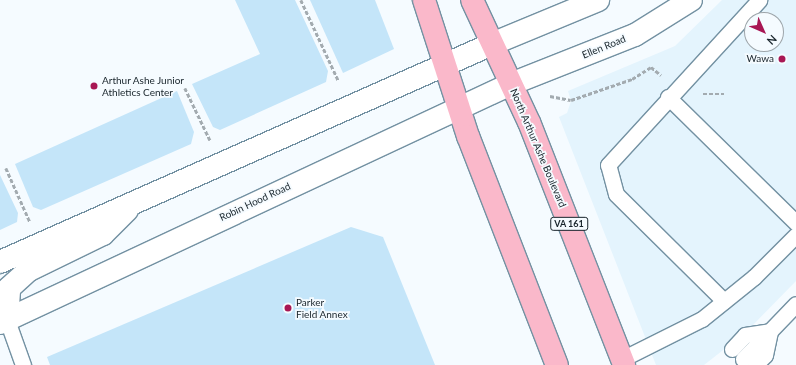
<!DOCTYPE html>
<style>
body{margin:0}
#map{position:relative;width:796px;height:365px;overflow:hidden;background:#f5fbff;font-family:Lato,sans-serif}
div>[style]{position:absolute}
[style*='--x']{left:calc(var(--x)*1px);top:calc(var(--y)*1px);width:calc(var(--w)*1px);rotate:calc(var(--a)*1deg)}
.built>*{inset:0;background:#e4f4fd}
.green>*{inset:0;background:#c4e5f9}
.path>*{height:2.5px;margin-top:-1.25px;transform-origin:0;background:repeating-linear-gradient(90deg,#a3abb0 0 4px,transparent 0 6px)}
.roads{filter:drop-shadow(1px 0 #7391a2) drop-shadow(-1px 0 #7391a2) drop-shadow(0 1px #7391a2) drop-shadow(0 -1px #7391a2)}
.lane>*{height:15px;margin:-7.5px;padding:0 7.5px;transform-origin:7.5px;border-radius:7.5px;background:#fff}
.street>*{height:22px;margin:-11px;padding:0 11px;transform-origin:11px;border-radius:11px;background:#fff}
.secondary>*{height:22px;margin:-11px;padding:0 11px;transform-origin:11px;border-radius:11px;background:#fff}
.primary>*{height:22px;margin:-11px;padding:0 11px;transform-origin:11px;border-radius:11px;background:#fab8ca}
.dots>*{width:11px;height:11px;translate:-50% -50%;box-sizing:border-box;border:2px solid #f5fbff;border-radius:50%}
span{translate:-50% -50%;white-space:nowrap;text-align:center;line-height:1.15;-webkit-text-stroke:3.5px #f5fbff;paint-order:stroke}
.shield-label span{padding:1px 3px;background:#f5fbff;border:1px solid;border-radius:3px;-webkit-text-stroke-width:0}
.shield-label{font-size:9px;color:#18242b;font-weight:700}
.street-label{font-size:10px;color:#18242b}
.poi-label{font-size:10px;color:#18242b}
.right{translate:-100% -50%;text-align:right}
.left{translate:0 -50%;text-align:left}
.north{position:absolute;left:744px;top:12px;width:40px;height:40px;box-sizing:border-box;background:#f5fbff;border:1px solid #9da5aa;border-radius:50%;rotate:135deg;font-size:11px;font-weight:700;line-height:16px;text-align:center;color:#18242b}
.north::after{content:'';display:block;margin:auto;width:14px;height:18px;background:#a81754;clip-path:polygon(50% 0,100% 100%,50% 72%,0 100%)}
</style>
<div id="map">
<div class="built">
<i style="clip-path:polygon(evenodd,722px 0,796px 0,796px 281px,745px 333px,704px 365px,656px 365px,559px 117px,567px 113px,571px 101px,568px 91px,675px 46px,722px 0,752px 20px,776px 20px,776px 44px,752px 44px,752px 20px)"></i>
</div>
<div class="green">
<i style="clip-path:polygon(235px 0,295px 0,328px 71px,326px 82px,220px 130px,213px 127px,192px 84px,260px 54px)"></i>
<i style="clip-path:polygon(310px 0,375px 0,394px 49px,343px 73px)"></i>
<i style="clip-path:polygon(177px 91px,194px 132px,191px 144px,41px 210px,33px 207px,15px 164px)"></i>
<i style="clip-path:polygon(0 175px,18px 213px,17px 222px,0 230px)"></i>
<i style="clip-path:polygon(351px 227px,383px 237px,435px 365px,50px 365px,47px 357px)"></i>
</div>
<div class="path">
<i style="--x:301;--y:0;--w:90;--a:65.1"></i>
<i style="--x:185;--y:88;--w:58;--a:64.3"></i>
<i style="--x:703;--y:94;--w:21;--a:0"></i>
<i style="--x:550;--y:96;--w:21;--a:11"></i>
<i style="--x:571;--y:100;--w:65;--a:-19"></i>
<i style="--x:632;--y:79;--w:22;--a:-32"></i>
<i style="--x:651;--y:67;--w:13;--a:39"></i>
<i style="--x:6;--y:168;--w:59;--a:66"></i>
</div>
<div class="roads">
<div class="lane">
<i style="--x:668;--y:97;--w:180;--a:44.5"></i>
<i style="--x:724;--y:301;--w:152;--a:-135.3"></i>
<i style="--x:616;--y:194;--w:30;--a:-105"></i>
<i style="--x:608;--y:165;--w:224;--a:-47.5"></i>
<i style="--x:7;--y:320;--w:48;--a:70.4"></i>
<i style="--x:732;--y:349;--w:19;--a:-47"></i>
<i style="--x:745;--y:335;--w:25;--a:-9"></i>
<i style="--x:622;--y:359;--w:89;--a:-26.6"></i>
<i style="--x:702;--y:319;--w:67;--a:-38.9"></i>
<i style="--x:754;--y:277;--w:59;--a:-45"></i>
<i style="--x:743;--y:359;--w:76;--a:-46.1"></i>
<i style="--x:755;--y:365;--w:14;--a:-45"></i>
<i style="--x:765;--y:355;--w:24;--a:-78"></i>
</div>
<div class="street">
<i style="--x:492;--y:44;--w:115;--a:-22.5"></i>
<i style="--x:511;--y:84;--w:133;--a:-21.6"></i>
<i style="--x:635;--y:35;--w:66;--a:-32"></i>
</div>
<div class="secondary">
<i style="--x:0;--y:262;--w:538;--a:-23.9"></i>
<i style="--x:7;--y:320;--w:32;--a:-86"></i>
<i style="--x:9;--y:288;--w:27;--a:-42"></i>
<i style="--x:29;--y:270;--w:82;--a:-25.9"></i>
<i style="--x:103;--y:234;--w:34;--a:-45"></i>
<i style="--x:0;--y:323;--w:564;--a:-25.07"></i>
</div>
<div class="primary">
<i style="--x:424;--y:0;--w:143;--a:72.1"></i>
<i style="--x:468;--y:136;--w:246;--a:68.8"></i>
<i style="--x:472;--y:0;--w:135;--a:65"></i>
<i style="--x:529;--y:122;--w:261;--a:68.6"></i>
</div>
</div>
<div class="dots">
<i style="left:782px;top:59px;background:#a81754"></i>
<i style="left:94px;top:86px;background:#a81754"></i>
<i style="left:288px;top:308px;background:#a81754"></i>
</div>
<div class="shield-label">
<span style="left:569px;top:224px">VA 161</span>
</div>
<div class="street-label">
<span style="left:604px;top:47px;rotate:-22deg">Ellen Road</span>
<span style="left:538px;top:148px;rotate:67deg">North Arthur Ashe Boulevard</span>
<span style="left:255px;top:202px;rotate:-25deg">Robin Hood Road</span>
</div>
<div class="poi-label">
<span class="right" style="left:774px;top:59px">Wawa</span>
<span class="left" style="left:102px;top:86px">Arthur Ashe Junior<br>Athletics Center</span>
<span class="left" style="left:296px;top:308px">Parker<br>Field Annex</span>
</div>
<div class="north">N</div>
</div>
